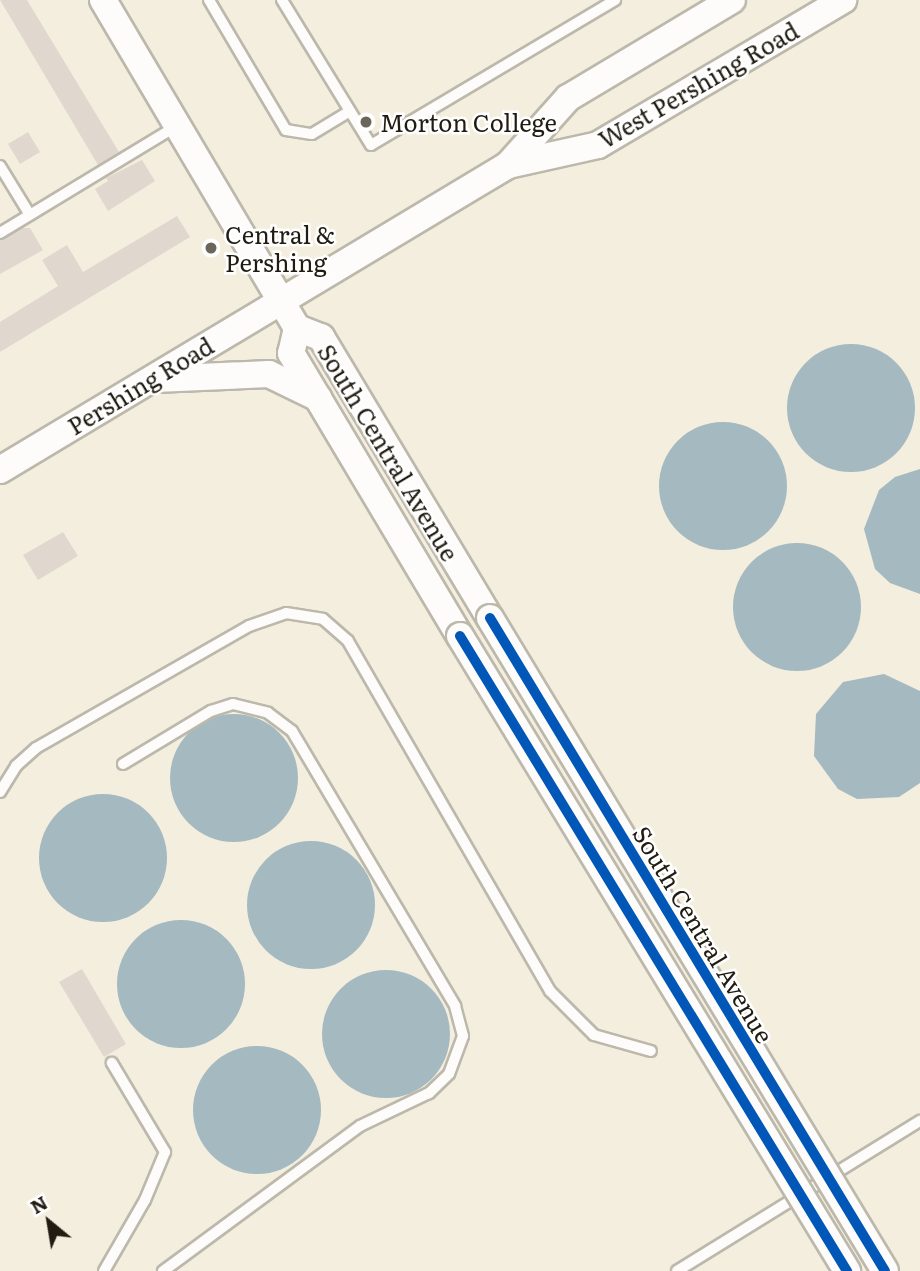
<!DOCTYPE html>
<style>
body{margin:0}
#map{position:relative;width:920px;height:1271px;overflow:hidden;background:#f4eede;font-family:Literata,serif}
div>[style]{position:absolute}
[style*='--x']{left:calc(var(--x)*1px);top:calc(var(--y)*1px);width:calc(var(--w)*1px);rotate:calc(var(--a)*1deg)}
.water>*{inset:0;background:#a5b9c1}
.round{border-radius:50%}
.building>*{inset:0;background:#e0d8cf}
.roads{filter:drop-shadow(2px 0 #bcb8ab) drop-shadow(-2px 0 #bcb8ab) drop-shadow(0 2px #bcb8ab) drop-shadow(0 -2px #bcb8ab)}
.service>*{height:10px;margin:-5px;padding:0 5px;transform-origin:5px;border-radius:5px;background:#fdfcfa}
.secondary>*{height:26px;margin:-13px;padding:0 13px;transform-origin:13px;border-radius:13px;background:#fdfcfa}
.bridges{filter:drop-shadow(2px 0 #bcb8ab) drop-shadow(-2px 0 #bcb8ab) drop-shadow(0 2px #bcb8ab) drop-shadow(0 -2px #bcb8ab)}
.secondary-bridge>*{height:26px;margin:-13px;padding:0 13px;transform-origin:13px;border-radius:13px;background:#fdfcfa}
.cycleway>*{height:10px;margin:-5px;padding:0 5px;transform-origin:5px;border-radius:5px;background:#0057b8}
.dots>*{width:19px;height:19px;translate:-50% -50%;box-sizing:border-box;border:4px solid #fff;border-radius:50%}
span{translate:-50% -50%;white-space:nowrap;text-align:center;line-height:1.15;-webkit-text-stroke:5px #fff;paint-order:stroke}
.street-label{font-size:24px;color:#201c12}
.poi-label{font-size:24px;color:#201c12}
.left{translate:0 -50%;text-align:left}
.north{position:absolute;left:14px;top:1187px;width:70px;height:70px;-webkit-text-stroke:5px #fff;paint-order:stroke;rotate:330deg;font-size:19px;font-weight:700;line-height:28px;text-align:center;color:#201c12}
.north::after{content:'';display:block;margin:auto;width:24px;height:32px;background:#201c12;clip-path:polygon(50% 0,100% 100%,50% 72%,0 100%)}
</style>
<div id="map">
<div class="water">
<i class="round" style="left:787px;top:344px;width:128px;height:128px"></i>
<i class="round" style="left:659px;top:422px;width:128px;height:128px"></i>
<i style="clip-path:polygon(920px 469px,920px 594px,890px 583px,875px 569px,864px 529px,879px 490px,895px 477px)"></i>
<i class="round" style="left:733px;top:543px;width:128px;height:128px"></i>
<i style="clip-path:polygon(884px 674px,920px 691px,920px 783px,899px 797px,857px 799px,838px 789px,814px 756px,816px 714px,843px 682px)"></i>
<i class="round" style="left:170px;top:714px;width:128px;height:128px"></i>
<i class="round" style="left:39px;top:794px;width:128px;height:128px"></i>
<i class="round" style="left:247px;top:841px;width:128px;height:128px"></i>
<i class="round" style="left:117px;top:920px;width:128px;height:128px"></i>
<i class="round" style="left:322px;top:970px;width:128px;height:128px"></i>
<i class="round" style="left:193px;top:1046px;width:128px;height:128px"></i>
</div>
<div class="building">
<i style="clip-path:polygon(0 0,27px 0,119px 152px,98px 165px)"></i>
<i style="clip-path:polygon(28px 132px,40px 152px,20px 164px,8px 144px)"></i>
<i style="clip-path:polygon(142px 160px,155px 181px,108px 211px,95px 189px,108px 181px,106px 178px)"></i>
<i style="clip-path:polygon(177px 216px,190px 237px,0 352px,0 322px,58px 286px,42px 260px,67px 245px,83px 272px)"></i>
<i style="clip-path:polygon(22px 228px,30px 228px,43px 250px,0 274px,0 240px)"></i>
<i style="clip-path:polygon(63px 532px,78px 556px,38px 580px,23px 555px)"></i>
<i style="clip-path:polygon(82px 969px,126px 1044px,104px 1057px,59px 982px)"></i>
</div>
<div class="roads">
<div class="service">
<i style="--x:209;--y:0;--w:151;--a:59.4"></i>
<i style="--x:286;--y:130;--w:26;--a:9"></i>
<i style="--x:312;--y:134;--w:44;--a:-31.2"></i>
<i style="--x:282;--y:0;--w:170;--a:58.5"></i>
<i style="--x:371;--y:145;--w:284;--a:-30.7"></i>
<i style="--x:0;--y:166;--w:57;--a:58.5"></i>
<i style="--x:0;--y:233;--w:207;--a:-31.2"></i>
<i style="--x:123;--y:764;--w:103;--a:-31.1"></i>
<i style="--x:211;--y:711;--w:23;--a:-18"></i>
<i style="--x:233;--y:704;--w:36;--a:14"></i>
<i style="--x:268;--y:713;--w:30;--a:37"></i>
<i style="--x:292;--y:731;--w:320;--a:59.3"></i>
<i style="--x:455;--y:1006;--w:31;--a:75"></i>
<i style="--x:463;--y:1036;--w:40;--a:110.2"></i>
<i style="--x:449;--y:1074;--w:28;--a:136"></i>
<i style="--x:429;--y:1093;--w:76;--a:154.4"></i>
<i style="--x:360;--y:1126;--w:245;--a:143.6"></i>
<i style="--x:0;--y:792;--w:31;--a:-58"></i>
<i style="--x:16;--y:766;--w:27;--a:-42"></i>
<i style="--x:36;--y:748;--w:245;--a:-29.8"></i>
<i style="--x:249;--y:626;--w:39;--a:-19"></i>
<i style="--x:286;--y:613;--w:37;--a:9"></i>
<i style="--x:323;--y:619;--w:33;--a:41"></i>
<i style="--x:348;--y:641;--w:404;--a:60"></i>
<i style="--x:550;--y:991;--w:62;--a:45"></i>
<i style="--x:594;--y:1035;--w:59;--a:15.7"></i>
<i style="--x:104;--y:1271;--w:82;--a:-60"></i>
<i style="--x:145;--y:1200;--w:52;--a:-67.4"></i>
<i style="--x:165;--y:1152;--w:104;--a:-120.8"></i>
<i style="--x:677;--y:1271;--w:286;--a:-31.7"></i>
</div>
<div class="secondary">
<i style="--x:103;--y:0;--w:381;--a:59.4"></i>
<i style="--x:297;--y:328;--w:26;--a:21"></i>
<i style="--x:321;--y:337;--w:328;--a:59"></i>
<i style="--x:508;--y:165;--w:92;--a:-12.5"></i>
<i style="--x:598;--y:145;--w:285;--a:-30.6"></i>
<i style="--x:297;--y:328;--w:26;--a:103"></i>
<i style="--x:291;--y:353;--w:330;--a:59.2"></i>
<i style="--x:155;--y:379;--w:114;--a:-2.5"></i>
<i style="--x:269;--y:374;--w:55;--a:26.1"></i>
<i style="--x:0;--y:470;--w:593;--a:-30.98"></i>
<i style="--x:508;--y:165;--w:90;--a:-48.2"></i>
<i style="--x:568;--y:98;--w:191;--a:-30.9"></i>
</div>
</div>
<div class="bridges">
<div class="secondary-bridge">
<i style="--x:490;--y:618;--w:763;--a:58.83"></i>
<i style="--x:460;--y:636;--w:744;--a:58.64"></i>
</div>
</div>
<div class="cycleway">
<i style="--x:490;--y:618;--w:763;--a:58.83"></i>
<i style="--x:460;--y:636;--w:744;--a:58.64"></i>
</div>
<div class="dots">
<i style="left:366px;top:122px;background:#6a6659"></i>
<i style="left:211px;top:248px;background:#6a6659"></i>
</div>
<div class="street-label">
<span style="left:698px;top:84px;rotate:-30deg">West Pershing Road</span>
<span style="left:140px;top:385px;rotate:-31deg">Pershing Road</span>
<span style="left:389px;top:452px;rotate:59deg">South Central Avenue</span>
<span style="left:704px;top:934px;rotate:59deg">South Central Avenue</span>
</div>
<div class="poi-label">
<span class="left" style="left:380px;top:122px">Morton College</span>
<span class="left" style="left:225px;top:248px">Central &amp;<br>Pershing</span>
</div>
<div class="north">N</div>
</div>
